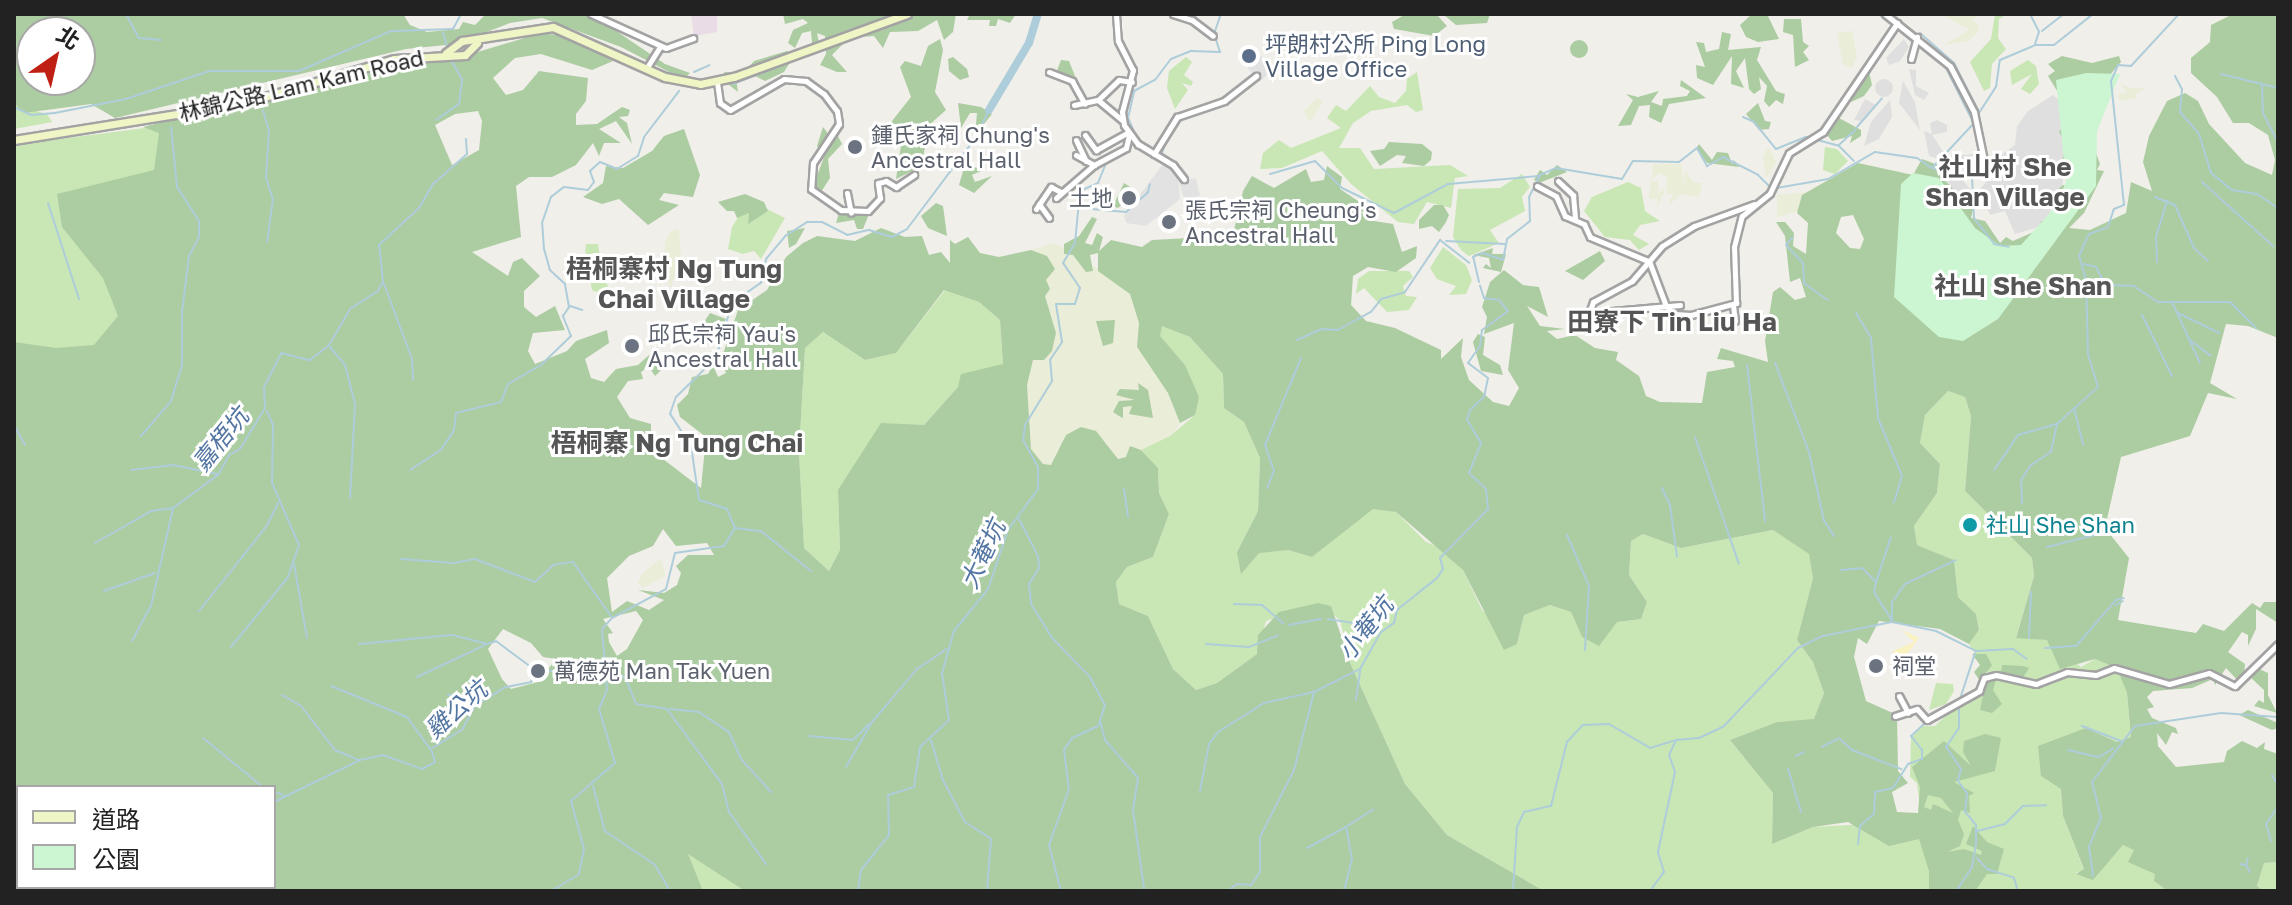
<!DOCTYPE html>
<meta charset="utf-8">
<style>
body{margin:0}
#map{position:relative;width:2292px;height:905px;overflow:hidden;background:#f1efe9;font-family:"Golos Text","Noto Sans TC",sans-serif}
div>[style]{position:absolute}
[style*='--x']{left:calc(var(--x)*1px);top:calc(var(--y)*1px);width:calc(var(--w)*1px);rotate:calc(var(--a)*1deg)}
.residential>*{inset:0;background:#dfdfdf}
.round{border-radius:50%}
.industrial>*{inset:0;background:#e9dce6}
.farmland>*{inset:0;background:#eaedd7}
.grass>*{inset:0;background:#c9e6b5}
.forest>*{inset:0;background:#accca2}
.sand>*{inset:0;background:#f9f1bf}
.park>*{inset:0;background:#ccf5d2}
.parking>*{inset:0;background:#e2e2e2}
.stream>*{height:2px;margin:-1px;padding:0 1px;transform-origin:1px;border-radius:1px;background:#aecdda}
.river>*{height:8px;margin:-4px;padding:0 4px;transform-origin:4px;border-radius:4px;background:#aecdda}
.roads{filter:drop-shadow(2px 0 #a3a3a3) drop-shadow(-2px 0 #a3a3a3) drop-shadow(0 2px #a3a3a3) drop-shadow(0 -2px #a3a3a3)}
.minor>*{height:5px;margin:-2.5px;padding:0 2.5px;transform-origin:2.5px;border-radius:2.5px;background:#fff}
.secondary>*{height:7px;margin:-3.5px;padding:0 3.5px;transform-origin:3.5px;border-radius:3.5px;background:#eff5c4}
.dots>*{width:22px;height:22px;translate:-50% -50%;box-sizing:border-box;border:4px solid #fff;border-radius:50%}
span{translate:-50% -50%;white-space:nowrap;text-align:center;line-height:1.15;-webkit-text-stroke:6px #fff;paint-order:stroke}
.service-label{font-size:22px;color:#4e5e75}
.left{translate:0 -50%;text-align:left}
.street-label{font-size:22px;color:#222}
.worship-label{font-size:22px;color:#5b616d}
.right{translate:-100% -50%;text-align:right}
.culture-label{font-size:22px;color:#0d838f}
.water-label{font-size:24px;color:#5375a2;font-style:italic}
.quarter-label{font-size:26px;color:#555;font-weight:700}
.frame{position:absolute;inset:0;border:16px solid #222;pointer-events:none}
.legend{position:absolute;left:16px;top:785px;width:260px;height:104px;box-sizing:border-box;background:#fff;border:2px solid #a7a7a7;margin:0;padding:10px 14px;list-style:none;font-size:24px;color:#222}
.legend li{display:flex;align-items:center;gap:16px;height:40px}
.legend b{width:40px;border:2px solid #a7a7a7}
.north{position:absolute;left:16px;top:16px;width:80px;height:80px;box-sizing:border-box;background:#fff;border:2px solid #a7a7a7;border-radius:50%;rotate:34deg;font-size:22px;font-weight:700;line-height:32px;text-align:center;color:#222}
.north::after{content:'';display:block;margin:auto;width:28px;height:36px;background:#c01f13;clip-path:polygon(50% 0,100% 100%,50% 72%,0 100%)}
</style>
<div id="map">
<div class="residential">
<i style="clip-path:polygon(1904px 39px,1909px 47px,1900px 61px,1889px 65px,1886px 58px)"></i>
<i style="clip-path:polygon(1909px 69px,1916px 70px,1916px 86px,1929px 93px,1924px 100px,1915px 95px)"></i>
<i class="round" style="left:1875px;top:79px;width:18px;height:18px"></i>
<i style="clip-path:polygon(1903px 81px,1915px 102px,1920px 130px,1899px 103px)"></i>
<i style="clip-path:polygon(2053px 95px,2071px 110px,2062px 188px,2052px 195px,2050px 213px,2039px 227px,2015px 234px,2005px 211px,1990px 215px,1980px 189px,1990px 177px,1989px 164px,2015px 145px,2017px 126px,2028px 111px)"></i>
<i style="clip-path:polygon(1865px 99px,1876px 105px,1861px 121px,1854px 120px)"></i>
<i style="clip-path:polygon(1890px 100px,1892px 117px,1879px 139px,1864px 146px,1871px 122px)"></i>
<i style="clip-path:polygon(1937px 120px,1947px 125px,1947px 132px,1932px 135px,1945px 154px,1938px 159px,1929px 156px,1924px 131px,1932px 134px,1930px 123px)"></i>
<i style="clip-path:polygon(1976px 154px,1976px 163px,1944px 164px,1948px 156px)"></i>
<i style="clip-path:polygon(1957px 172px,1972px 192px,1964px 205px,1943px 176px)"></i>
</div>
<div class="industrial">
<i style="clip-path:polygon(691px 14px,717px 14px,717px 32px,694px 36px)"></i>
</div>
<div class="farmland">
<i style="clip-path:polygon(1942px 14px,1981px 14px,1972px 19px,1979px 25px,1978px 32px,1968px 41px,1944px 45px,1969px 30px)"></i>
<i style="clip-path:polygon(1852px 31px,1857px 57px,1852px 68px,1843px 64px,1837px 33px)"></i>
<i style="clip-path:polygon(2121px 84px,2131px 88px,2146px 88px,2135px 94px,2137px 98px,2123px 101px,2118px 99px,2119px 93px,2127px 93px)"></i>
<i style="clip-path:polygon(1317px 98px,1323px 102px,1310px 122px,1304px 111px)"></i>
<i style="clip-path:polygon(1769px 147px,1776px 163px,1766px 178px,1763px 156px)"></i>
<i style="clip-path:polygon(1653px 164px,1681px 164px,1684px 186px,1685px 170px,1693px 182px,1702px 183px,1699px 197px,1681px 194px,1669px 205px,1673px 193px,1668px 194px,1666px 187px,1657px 208px,1658px 199px,1649px 199px,1651px 181px,1658px 181px,1658px 194px,1667px 187px,1667px 176px,1660px 173px,1652px 179px)"></i>
<i style="clip-path:polygon(1806px 192px,1798px 211px,1777px 217px,1777px 195px)"></i>
<i style="clip-path:polygon(679px 229px,682px 275px,673px 279px,671px 289px,664px 271px,665px 243px,670px 232px)"></i>
<i style="clip-path:polygon(1054px 243px,1077px 254px,1130px 293px,1139px 323px,1137px 347px,1168px 393px,1180px 423px,1170px 436px,1141px 450px,1131px 447px,1126px 457px,1117px 459px,1105px 441px,1066px 435px,1051px 465px,1043px 464px,1031px 449px,1027px 385px,1033px 360px,1044px 360px,1056px 333px,1045px 296px,1047px 256px,1031px 250px)"></i>
<i style="clip-path:polygon(661px 558px,665px 576px,643px 588px,638px 583px,642px 574px)"></i>
</div>
<div class="grass">
<i style="clip-path:polygon(1995px 14px,2007px 14px,1999px 19px,1998px 38px,2006px 49px,1992px 64px,1990px 88px,1984px 91px,1970px 62px,1991px 39px)"></i>
<i style="clip-path:polygon(1186px 57px,1192px 62px,1184px 75px,1193px 82px,1191px 86px,1182px 83px,1188px 90px,1175px 109px,1167px 88px,1169px 71px)"></i>
<i style="clip-path:polygon(2028px 60px,2036px 66px,2039px 84px,2030px 94px,2021px 89px,2032px 74px,2012px 85px,2010px 71px)"></i>
<i style="clip-path:polygon(1417px 72px,1423px 110px,1416px 112px,1407px 105px,1371px 111px,1353px 123px,1339px 148px,1360px 148px,1374px 169px,1450px 165px,1468px 176px,1455px 178px,1451px 208px,1427px 202px,1414px 224px,1398px 222px,1351px 184px,1322px 151px,1282px 168px,1260px 169px,1263px 153px,1279px 140px,1291px 148px,1341px 128px,1327px 118px,1336px 105px,1346px 111px,1370px 86px,1379px 97px,1395px 103px,1406px 91px,1407px 79px)"></i>
<i style="clip-path:polygon(14px 105px,47px 114px,52px 122px,14px 129px)"></i>
<i style="clip-path:polygon(160px 126px,167px 127px,18px 787px,14px 891px,14px 145px)"></i>
<i style="clip-path:polygon(1825px 147px,1837px 149px,1848px 161px,1835px 174px,1823px 170px)"></i>
<i style="clip-path:polygon(1522px 174px,1530px 187px,1522px 197px,1525px 211px,1490px 230px,1499px 243px,1469px 256px,1461px 250px,1453px 237px,1458px 189px,1500px 188px)"></i>
<i style="clip-path:polygon(1628px 182px,1641px 188px,1645px 211px,1660px 221px,1640px 225px,1633px 235px,1649px 244px,1639px 250px,1630px 240px,1605px 237px,1584px 211px,1592px 197px)"></i>
<i style="clip-path:polygon(765px 208px,785px 218px,761px 259px,754px 251px,743px 254px,728px 249px,732px 227px,742px 211px,750px 213px,748px 223px)"></i>
<i style="clip-path:polygon(586px 244px,598px 244px,604px 280px,614px 295px,609px 298px,592px 290px,590px 280px,598px 266px,585px 252px)"></i>
<i style="clip-path:polygon(1443px 247px,1466px 265px,1472px 280px,1466px 294px,1449px 295px,1456px 286px,1437px 279px,1430px 268px)"></i>
<i style="clip-path:polygon(1369px 271px,1409px 271px,1413px 277px,1403px 286px,1406px 296px,1417px 297px,1409px 310px,1387px 312px,1364px 288px,1356px 294px,1358px 279px)"></i>
<i style="clip-path:polygon(945px 290px,979px 302px,1000px 320px,1003px 364px,958px 387px,924px 425px,838px 490px,840px 550px,829px 571px,804px 548px,799px 452px,805px 348px,823px 332px,865px 360px,896px 353px)"></i>
<i style="clip-path:polygon(1162px 325px,1190px 337px,1223px 374px,1224px 408px,1244px 422px,1260px 458px,1258px 511px,1237px 552px,1288px 550px,1312px 557px,1373px 508px,1396px 512px,1426px 542px,1444px 549px,1463px 570px,1482px 610px,1517px 644px,1524px 615px,1550px 605px,1571px 612px,1582px 637px,1616px 622px,1641px 619px,1647px 602px,1629px 575px,1631px 541px,1643px 534px,1681px 548px,1773px 530px,1810px 554px,1813px 578px,1797px 640px,1813px 662px,1824px 693px,1814px 720px,1777px 722px,1730px 740px,1773px 793px,1772px 844px,1813px 827px,1922px 821px,1917px 783px,1910px 777px,1911px 738px,1922px 726px,1935px 726px,1955px 707px,1983px 693px,1991px 677px,1969px 644px,1979px 630px,1976px 614px,1958px 597px,1954px 560px,1917px 545px,1914px 526px,1937px 493px,1940px 464px,1920px 443px,1925px 415px,1948px 391px,1965px 397px,1971px 416px,1965px 491px,2032px 558px,2034px 576px,2016px 637px,2047px 640px,2081px 667px,2095px 659px,2118px 668px,2127px 693px,2131px 737px,2117px 742px,2086px 728px,2061px 788px,2063px 816px,2084px 870px,2075px 873px,2093px 879px,2123px 845px,2190px 872px,2210px 891px,1544px 891px,1447px 835px,1405px 784px,1351px 665px,1340px 620px,1318px 603px,1266px 621px,1257px 654px,1217px 683px,1196px 690px,1173px 669px,1148px 616px,1119px 604px,1116px 582px,1127px 567px,1153px 557px,1169px 514px,1159px 493px,1158px 468px,1141px 450px,1170px 436px,1195px 415px,1185px 365px,1159px 336px)"></i>
<i style="clip-path:polygon(1936px 683px,1953px 684px,1954px 691px,1946px 704px,1929px 710px)"></i>
<i style="clip-path:polygon(686px 853px,726px 877px,745px 891px,703px 891px)"></i>
<i style="clip-path:polygon(2278px 862px,2278px 891px,2264px 891px,2257px 886px,2264px 863px)"></i>
</div>
<div class="forest">
<i style="clip-path:polygon(evenodd,14px 14px,403px 14px,410px 25px,427px 32px,459px 29px,463px 22px,475px 25px,486px 14px,591px 14px,665px 64px,690px 73px,685px 78px,671px 73px,621px 47px,542px 18px,510px 23px,456px 44px,406px 49px,115px 118px,91px 104px,24px 113px,14px 103px,14px 14px,32px 32px,80px 32px,80px 80px,32px 80px,32px 32px)"></i>
<i style="clip-path:polygon(783px 14px,956px 14px,953px 32px,944px 40px,937px 20px,918px 31px,890px 32px,883px 48px,874px 36px,849px 38px,832px 55px,847px 72px,837px 72px,820px 65px,826px 54px,825px 36px,817px 33px,821px 52px,813px 55px,811px 31px,802px 33px,795px 48px,788px 43px,793px 30px,808px 23px,803px 19px,785px 24px)"></i>
<i style="clip-path:polygon(970px 14px,1016px 14px,1010px 23px,998px 19px,996px 26px,989px 26px,990px 20px,967px 20px)"></i>
<i style="clip-path:polygon(1406px 14px,1437px 15px,1447px 26px,1434px 36px,1394px 29px,1392px 22px)"></i>
<i style="clip-path:polygon(1490px 14px,1487px 23px,1456px 25px,1444px 15px)"></i>
<i style="clip-path:polygon(1752px 14px,1767px 14px,1779px 39px,1758px 42px,1746px 37px,1740px 25px)"></i>
<i style="clip-path:polygon(evenodd,2233px 14px,2278px 14px,2278px 338px,2248px 326px,2226px 324px,2210px 383px,2237px 399px,2208px 393px,2190px 436px,2121px 457px,2105px 528px,2129px 558px,2118px 620px,2196px 633px,2203px 624px,2224px 631px,2252px 603px,2260px 608px,2264px 602px,2278px 602px,2278px 623px,2256px 609px,2256px 629px,2248px 646px,2248px 635px,2242px 632px,2228px 652px,2245px 664px,2243px 686px,2226px 668px,2215px 685px,2213px 679px,2192px 688px,2153px 691px,2147px 697px,2154px 707px,2147px 709px,2152px 718px,2176px 728px,2178px 734px,2172px 732px,2166px 745px,2157px 733px,2158px 746px,2176px 767px,2224px 762px,2227px 751px,2242px 741px,2257px 748px,2265px 742px,2264px 749px,2278px 754px,2278px 862px,2264px 863px,2257px 886px,2264px 891px,2168px 891px,2154px 881px,2155px 874px,2128px 862px,2134px 850px,2123px 845px,2093px 880px,2076px 874px,2084px 869px,2063px 816px,2061px 789px,2041px 776px,2038px 746px,2086px 728px,2117px 742px,2131px 737px,2127px 693px,2117px 668px,2095px 659px,2060px 669px,2047px 640px,2016px 638px,2034px 576px,2032px 558px,1965px 491px,1971px 416px,1965px 397px,1948px 391px,1925px 415px,1920px 443px,1940px 464px,1937px 493px,1914px 526px,1917px 545px,1954px 560px,1958px 597px,1976px 614px,1979px 630px,1969px 644px,1940px 629px,1879px 621px,1867px 644px,1858px 638px,1854px 657px,1866px 701px,1897px 715px,1898px 771px,1908px 783px,1892px 792px,1897px 812px,1918px 813px,1920px 787px,1912px 767px,1944px 741px,1971px 766px,1963px 752px,1964px 741px,1985px 734px,2001px 738px,1995px 771px,1954px 782px,1974px 793px,1969px 796px,1970px 813px,1961px 810px,1958px 820px,1964px 834px,1960px 846px,1947px 852px,1964px 849px,1981px 855px,1982px 851px,1966px 844px,1973px 826px,1987px 842px,2004px 849px,1997px 874px,1987px 874px,1975px 891px,1929px 891px,1929px 871px,1919px 839px,1889px 846px,1848px 822px,1813px 827px,1772px 844px,1773px 793px,1730px 740px,1777px 722px,1814px 719px,1824px 693px,1813px 662px,1797px 640px,1813px 578px,1809px 554px,1773px 530px,1681px 548px,1643px 534px,1631px 541px,1629px 575px,1647px 602px,1641px 619px,1617px 622px,1599px 646px,1582px 637px,1571px 612px,1550px 605px,1524px 615px,1517px 644px,1504px 650px,1463px 570px,1396px 512px,1373px 509px,1312px 557px,1288px 550px,1259px 553px,1241px 574px,1237px 552px,1258px 511px,1260px 458px,1244px 422px,1224px 408px,1223px 374px,1190px 337px,1162px 326px,1160px 336px,1185px 365px,1199px 397px,1195px 415px,1180px 423px,1168px 393px,1137px 347px,1139px 323px,1130px 294px,1098px 271px,1098px 253px,1090px 255px,1093px 271px,1086px 272px,1073px 255px,1064px 254px,1064px 244px,1079px 236px,1092px 217px,1097px 219px,1085px 243px,1092px 245px,1097px 233px,1103px 237px,1099px 251px,1111px 240px,1142px 247px,1152px 240px,1209px 237px,1234px 230px,1243px 191px,1252px 176px,1274px 188px,1306px 169px,1311px 182px,1324px 180px,1327px 166px,1342px 177px,1340px 189px,1364px 205px,1368px 220px,1393px 224px,1402px 252px,1417px 246px,1416px 258px,1396px 272px,1368px 267px,1353px 276px,1351px 305px,1366px 321px,1395px 328px,1441px 350px,1441px 359px,1463px 338px,1461px 357px,1469px 380px,1493px 402px,1509px 406px,1519px 388px,1508px 370px,1514px 323px,1484px 334px,1487px 317px,1482px 307px,1490px 282px,1504px 270px,1523px 285px,1539px 287px,1548px 317px,1527px 306px,1540px 326px,1565px 329px,1547px 331px,1557px 339px,1575px 335px,1595px 348px,1618px 352px,1616px 360px,1639px 376px,1646px 396px,1660px 402px,1702px 403px,1707px 372px,1735px 367px,1733px 361px,1717px 359px,1721px 348px,1768px 362px,1765px 341px,1773px 292px,1780px 287px,1795px 300px,1806px 297px,1800px 278px,1790px 282px,1785px 236px,1776px 222px,1785px 222px,1794px 233px,1793px 246px,1806px 254px,1808px 223px,1797px 213px,1802px 195px,1858px 163px,1913px 175px,1922px 159px,1946px 168px,1937px 172px,1957px 193px,1977px 193px,1971px 218px,1985px 221px,2000px 243px,2006px 237px,2013px 241px,2040px 229px,2041px 221px,2049px 224px,2057px 215px,2049px 206px,2053px 194px,2063px 185px,2072px 188px,2072px 163px,2062px 161px,2067px 143px,2059px 132px,2068px 120px,2095px 150px,2100px 164px,2097px 170px,2104px 171px,2084px 213px,2069px 228px,2090px 230px,2126px 213px,2131px 182px,2152px 191px,2143px 162px,2149px 136px,2167px 101px,2185px 93px,2198px 101px,2209px 124px,2245px 163px,2272px 175px,2275px 160px,2268px 135px,2249px 123px,2233px 123px,2217px 97px,2191px 73px,2191px 58px,2210px 42px,2211px 25px,2233px 14px,1853px 215px,1864px 239px,1860px 249px,1850px 248px,1836px 233px,1841px 217px,1853px 215px,2233px 14px,1928px 795px,1941px 798px,1953px 813px,1933px 804px,1931px 810px,1924px 807px,1928px 795px)"></i>
<i style="clip-path:polygon(1784px 19px,1801px 19px,1803px 42px,1809px 46px,1803px 52px,1809px 60px,1795px 67px,1793px 35px,1783px 32px)"></i>
<i style="clip-path:polygon(1722px 32px,1731px 34px,1728px 50px,1761px 47px,1757px 60px,1776px 91px,1785px 94px,1783px 104px,1776px 100px,1769px 107px,1764px 101px,1767px 86px,1759px 77px,1761px 89px,1754px 94px,1749px 89px,1745px 58px,1736px 71px,1744px 88px,1731px 84px,1732px 56px,1713px 85px,1697px 78px,1696px 65px,1705px 67px,1696px 42px,1704px 43px,1706px 52px,1719px 49px)"></i>
<i style="clip-path:polygon(evenodd,541px 33px,565px 36px,613px 61px,592px 70px,541px 54px,515px 58px,493px 78px,506px 95px,523px 90px,539px 71px,588px 78px,586px 101px,576px 114px,576px 125px,597px 124px,622px 107px,630px 110px,628px 116px,619px 117px,627px 123px,632px 144px,616px 121px,599px 129px,621px 143px,604px 143px,599px 156px,593px 143px,576px 165px,552px 177px,529px 177px,516px 186px,521px 237px,472px 252px,508px 276px,513px 262px,522px 258px,540px 276px,524px 291px,524px 307px,536px 317px,555px 306px,565px 330px,533px 333px,528px 351px,535px 364px,567px 351px,576px 341px,607px 330px,609px 343px,585px 359px,591px 378px,604px 382px,616px 369px,638px 365px,658px 347px,662px 369px,655px 376px,649px 367px,641px 372px,643px 379px,628px 381px,617px 397px,630px 418px,651px 424px,651px 446px,659px 456px,701px 488px,706px 437px,680px 417px,677px 405px,688px 394px,692px 377px,708px 374px,713px 365px,718px 377px,726px 373px,721px 360px,738px 310px,767px 290px,786px 257px,803px 243px,817px 236px,855px 241px,881px 228px,905px 237px,922px 236px,929px 255px,941px 252px,950px 263px,950px 240px,955px 244px,968px 237px,980px 253px,999px 257px,1031px 250px,1047px 256px,1055px 269px,1046px 280px,1050px 289px,1045px 296px,1056px 333px,1052px 351px,1044px 360px,1033px 360px,1027px 385px,1031px 449px,1043px 464px,1051px 465px,1066px 435px,1081px 427px,1096px 431px,1118px 459px,1126px 457px,1130px 446px,1141px 450px,1158px 468px,1159px 493px,1169px 514px,1153px 557px,1127px 567px,1116px 582px,1119px 604px,1148px 616px,1173px 669px,1196px 690px,1217px 683px,1257px 654px,1258px 635px,1279px 612px,1318px 603px,1331px 606px,1351px 665px,1405px 784px,1447px 835px,1544px 891px,745px 891px,688px 854px,703px 891px,14px 891px,14px 342px,56px 348px,94px 345px,118px 316px,103px 278px,62px 227px,57px 194px,154px 170px,159px 133px,143px 127px,409px 61px,461px 57px,541px 33px,478px 111px,482px 121px,479px 150px,452px 165px,435px 125px,455px 114px,478px 111px,541px 33px,944px 290px,979px 302px,1000px 320px,1003px 364px,961px 374px,958px 387px,924px 425px,881px 423px,838px 490px,840px 550px,829px 571px,804px 548px,799px 452px,805px 348px,823px 332px,865px 360px,896px 353px,944px 290px,541px 33px,663px 529px,676px 546px,707px 543px,714px 555px,688px 555px,676px 566px,681px 573px,677px 585px,664px 593px,638px 590px,664px 600px,649px 610px,627px 601px,612px 612px,607px 578px,629px 556px,653px 546px,663px 529px,541px 33px,636px 611px,643px 620px,627px 649px,617px 656px,609px 642px,608px 634px,613px 633px,603px 619px,636px 611px,541px 33px,503px 629px,531px 643px,543px 657px,556px 659px,538px 682px,511px 689px,502px 679px,488px 649px,503px 629px,541px 33px,18px 787px,274px 787px,274px 887px,18px 887px,18px 787px)"></i>
<i style="clip-path:polygon(940px 39px,943px 50px,935px 92px,946px 110px,928px 126px,922px 166px,896px 179px,903px 132px,890px 141px,888px 126px,911px 97px,900px 67px,905px 61px,921px 66px,928px 46px)"></i>
<i class="round" style="left:1570px;top:40px;width:18px;height:18px"></i>
<i style="clip-path:polygon(787px 51px,794px 56px,784px 72px,765px 81px,747px 72px,736px 79px,738px 92px,728px 84px,724px 72px,743px 73px,754px 61px)"></i>
<i style="clip-path:polygon(2062px 56px,2092px 63px,2119px 56px,2121px 62px,2109px 76px,2059px 94px,2048px 76px,2055px 71px,2048px 64px)"></i>
<i style="clip-path:polygon(953px 57px,967px 69px,969px 77px,960px 80px,949px 71px,948px 59px)"></i>
<i style="clip-path:polygon(1061px 60px,1069px 61px,1079px 86px,1076px 96px,1070px 85px,1055px 76px)"></i>
<i style="clip-path:polygon(1862px 72px,1869px 72px,1872px 85px,1864px 96px,1851px 102px)"></i>
<i style="clip-path:polygon(1681px 80px,1706px 98px,1669px 104px,1661px 123px,1649px 117px,1650px 105px,1639px 106px,1631px 125px,1618px 126px,1633px 100px,1626px 94px,1638px 97px,1659px 91px,1651px 102px,1662px 106px,1663px 99px,1687px 96px,1690px 91px,1680px 86px)"></i>
<i style="clip-path:polygon(958px 103px,981px 107px,992px 114px,975px 135px,977px 113px,970px 113px,961px 128px)"></i>
<i style="clip-path:polygon(1758px 103px,1765px 121px,1771px 122px,1769px 129px,1759px 130px,1746px 114px)"></i>
<i style="clip-path:polygon(1839px 118px,1861px 130px,1861px 136px,1850px 143px,1852px 136px,1832px 141px,1827px 135px)"></i>
<i style="clip-path:polygon(823px 127px,829px 135px,835px 130px,842px 144px,828px 159px,830px 178px,821px 192px,813px 187px,824px 157px,817px 146px)"></i>
<i style="clip-path:polygon(684px 129px,700px 175px,693px 197px,664px 193px,659px 200px,679px 205px,648px 225px,619px 199px,602px 204px,583px 197px,603px 183px,606px 166px,623px 168px,652px 151px,664px 136px)"></i>
<i style="clip-path:polygon(1389px 142px,1422px 144px,1432px 152px,1431px 160px,1424px 166px,1402px 163px,1406px 156px,1397px 155px,1380px 166px,1370px 151px,1384px 149px)"></i>
<i style="clip-path:polygon(1699px 144px,1712px 160px,1717px 152px,1728px 153px,1732px 164px,1734px 160px,1739px 167px,1707px 163px,1696px 149px)"></i>
<i style="clip-path:polygon(965px 164px,983px 170px,972px 175px,975px 182px,992px 176px,974px 193px,959px 185px)"></i>
<i style="clip-path:polygon(1557px 165px,1567px 172px,1539px 183px,1534px 180px,1540px 170px,1547px 175px)"></i>
<i style="clip-path:polygon(1124px 183px,1138px 192px,1118px 208px,1113px 206px)"></i>
<i style="clip-path:polygon(745px 194px,764px 202px,768px 211px,748px 224px,749px 213px,737px 218px,734px 211px,727px 211px,718px 202px)"></i>
<i style="clip-path:polygon(936px 203px,943px 206px,947px 236px,928px 228px,921px 216px)"></i>
<i style="clip-path:polygon(1434px 205px,1443px 205px,1449px 215px,1446px 222px,1439px 232px,1432px 226px,1419px 229px,1419px 220px)"></i>
<i style="clip-path:polygon(864px 210px,869px 214px,863px 229px,857px 229px,854px 220px,836px 223px,839px 213px)"></i>
<i style="clip-path:polygon(805px 228px,796px 244px,789px 248px,787px 231px)"></i>
<i style="clip-path:polygon(1493px 248px,1492px 254px,1506px 254px,1501px 272px,1483px 268px,1486px 264px,1491px 268px,1489px 258px,1473px 255px)"></i>
<i style="clip-path:polygon(1600px 251px,1605px 261px,1583px 280px,1565px 271px)"></i>
<i style="clip-path:polygon(710px 313px,726px 319px,715px 341px,706px 343px,702px 325px)"></i>
<i style="clip-path:polygon(1115px 320px,1113px 343px,1103px 346px,1096px 321px)"></i>
<i style="clip-path:polygon(1478px 334px,1485px 337px,1483px 355px,1500px 365px,1503px 375px,1481px 371px,1473px 342px)"></i>
<i style="clip-path:polygon(1138px 383px,1148px 390px,1153px 418px,1129px 414px,1132px 406px,1123px 407px,1123px 418px,1119px 416px,1113px 412px,1119px 401px,1135px 400px,1116px 395px,1120px 389px,1139px 390px)"></i>
<i style="clip-path:polygon(1972px 654px,1986px 654px,1992px 665px,1980px 681px,1974px 672px,1980px 665px)"></i>
<i style="clip-path:polygon(2002px 665px,2023px 666px,2029px 668px,2019px 684px,2000px 680px)"></i>
<i style="clip-path:polygon(2257px 668px,2268px 673px,2268px 695px,2277px 713px,2254px 706px,2259px 700px,2264px 703px,2264px 690px,2249px 676px)"></i>
<i style="clip-path:polygon(1987px 676px,1997px 677px,1993px 690px,2002px 704px,1992px 713px,1980px 710px)"></i>
<i style="clip-path:polygon(2248px 710px,2278px 723px,2278px 728px,2272px 730px,2239px 715px)"></i>
</div>
<div class="sand">
<i style="clip-path:polygon(1902px 630px,1919px 638px,1907px 654px,1897px 658px,1893px 651px,1914px 642px)"></i>
</div>
<div class="park">
<i style="clip-path:polygon(2086px 73px,2120px 74px,2097px 131px,2096px 186px,1998px 319px,1963px 341px,1939px 337px,1894px 297px,1901px 184px,1913px 173px,1939px 178px,1975px 228px,2000px 246px,2021px 245px,2055px 207px,2066px 182px,2056px 80px)"></i>
</div>
<div class="parking">
<i style="clip-path:polygon(1261px 56px,1273px 71px,1259px 82px,1247px 67px)"></i>
<i style="clip-path:polygon(1163px 164px,1178px 173px,1180px 199px,1146px 226px,1126px 223px,1124px 216px)"></i>
<i style="clip-path:polygon(1196px 178px,1200px 196px,1184px 199px,1179px 181px)"></i>
</div>
<div class="stream">
<i style="--x:126;--y:14;--w:27;--a:62"></i>
<i style="--x:139;--y:38;--w:22;--a:5"></i>
<i style="--x:1878;--y:14;--w:18;--a:34"></i>
<i style="--x:2030;--y:14;--w:20;--a:63"></i>
<i style="--x:2042;--y:31;--w:28;--a:-38"></i>
<i style="--x:443;--y:33;--w:18;--a:74"></i>
<i style="--x:1920;--y:33;--w:45;--a:41.4"></i>
<i style="--x:1954;--y:63;--w:53;--a:62.9"></i>
<i style="--x:2035;--y:44;--w:13;--a:-72"></i>
<i style="--x:1922;--y:47;--w:14;--a:36"></i>
<i style="--x:1944;--y:64;--w:65;--a:63.4"></i>
<i style="--x:694;--y:72;--w:17;--a:-24"></i>
<i style="--x:2221;--y:74;--w:59;--a:13.8"></i>
<i style="--x:2175;--y:76;--w:15;--a:62"></i>
<i style="--x:2182;--y:89;--w:23;--a:95"></i>
<i style="--x:2180;--y:112;--w:29;--a:49"></i>
<i style="--x:2199;--y:134;--w:41;--a:72.9"></i>
<i style="--x:2211;--y:173;--w:27;--a:39"></i>
<i style="--x:2232;--y:190;--w:25;--a:9"></i>
<i style="--x:2257;--y:194;--w:25;--a:34"></i>
<i style="--x:733;--y:84;--w:64;--a:-21"></i>
<i style="--x:2262;--y:85;--w:28;--a:88"></i>
<i style="--x:2263;--y:113;--w:33;--a:63"></i>
<i style="--x:14;--y:107;--w:19;--a:25"></i>
<i style="--x:31;--y:115;--w:24;--a:-5"></i>
<i style="--x:55;--y:113;--w:72;--a:-11.2"></i>
<i style="--x:126;--y:99;--w:88;--a:-18.6"></i>
<i style="--x:209;--y:71;--w:90;--a:0"></i>
<i style="--x:299;--y:71;--w:100;--a:-23.5"></i>
<i style="--x:391;--y:31;--w:62;--a:-1.8"></i>
<i style="--x:453;--y:29;--w:17;--a:-62"></i>
<i style="--x:263;--y:110;--w:22;--a:74"></i>
<i style="--x:269;--y:131;--w:47;--a:93.7"></i>
<i style="--x:266;--y:178;--w:22;--a:72"></i>
<i style="--x:273;--y:199;--w:43;--a:97.9"></i>
<i style="--x:1190;--y:116;--w:47;--a:-21.1"></i>
<i style="--x:1977;--y:116;--w:35;--a:-57"></i>
<i style="--x:1996;--y:87;--w:27;--a:-82"></i>
<i style="--x:2000;--y:60;--w:38;--a:-23"></i>
<i style="--x:2035;--y:45;--w:19;--a:0"></i>
<i style="--x:2054;--y:45;--w:50;--a:-38.5"></i>
<i style="--x:1743;--y:117;--w:12;--a:24"></i>
<i style="--x:1754;--y:122;--w:35;--a:51"></i>
<i style="--x:1776;--y:149;--w:32;--a:-22"></i>
<i style="--x:1806;--y:137;--w:34;--a:15"></i>
<i style="--x:1839;--y:146;--w:21;--a:45"></i>
<i style="--x:436;--y:120;--w:28;--a:-35"></i>
<i style="--x:459;--y:104;--w:25;--a:-83"></i>
<i style="--x:462;--y:79;--w:22;--a:-120"></i>
<i style="--x:1857;--y:127;--w:38;--a:-49"></i>
<i style="--x:1839;--y:145;--w:23;--a:-43"></i>
<i style="--x:1162;--y:153;--w:18;--a:-71"></i>
<i style="--x:1932;--y:168;--w:41;--a:11.3"></i>
<i style="--x:1972;--y:176;--w:42;--a:87.3"></i>
<i style="--x:1974;--y:218;--w:33;--a:52"></i>
<i style="--x:1994;--y:244;--w:15;--a:11"></i>
<i style="--x:1270;--y:174;--w:47;--a:-16.1"></i>
<i style="--x:1315;--y:161;--w:38;--a:45"></i>
<i style="--x:1342;--y:188;--w:58;--a:25.7"></i>
<i style="--x:1394;--y:213;--w:61;--a:-28.2"></i>
<i style="--x:1448;--y:184;--w:91;--a:-5"></i>
<i style="--x:2202;--y:182;--w:96;--a:42"></i>
<i style="--x:1776;--y:188;--w:53;--a:-9.8"></i>
<i style="--x:1828;--y:179;--w:54;--a:-29.9"></i>
<i style="--x:1875;--y:152;--w:42;--a:8.1"></i>
<i style="--x:1917;--y:158;--w:18;--a:34"></i>
<i style="--x:1932;--y:168;--w:63;--a:-46.9"></i>
<i style="--x:2155;--y:197;--w:22;--a:22"></i>
<i style="--x:2175;--y:205;--w:47;--a:66.2"></i>
<i style="--x:2194;--y:248;--w:19;--a:43"></i>
<i style="--x:48;--y:203;--w:101;--a:72.1"></i>
<i style="--x:1080;--y:208;--w:46;--a:5"></i>
<i style="--x:1126;--y:212;--w:30;--a:-42"></i>
<i style="--x:1148;--y:192;--w:8;--a:-76"></i>
<i style="--x:1792;--y:238;--w:9;--a:131"></i>
<i style="--x:1786;--y:245;--w:25;--a:47"></i>
<i style="--x:1803;--y:263;--w:20;--a:87"></i>
<i style="--x:1804;--y:283;--w:29;--a:36"></i>
<i style="--x:1446;--y:241;--w:59;--a:2.9"></i>
<i style="--x:2157;--y:262;--w:25;--a:-92"></i>
<i style="--x:2156;--y:237;--w:38;--a:-73"></i>
<i style="--x:2084;--y:264;--w:12;--a:14"></i>
<i style="--x:2096;--y:267;--w:11;--a:63"></i>
<i style="--x:2101;--y:277;--w:14;--a:34"></i>
<i style="--x:2113;--y:285;--w:21;--a:3"></i>
<i style="--x:2134;--y:286;--w:29;--a:34"></i>
<i style="--x:2158;--y:302;--w:72;--a:0"></i>
<i style="--x:2230;--y:302;--w:37;--a:45"></i>
<i style="--x:1479;--y:282;--w:26;--a:-103"></i>
<i style="--x:1473;--y:257;--w:10;--a:-24"></i>
<i style="--x:1482;--y:253;--w:22;--a:18"></i>
<i style="--x:1503;--y:260;--w:21;--a:-79"></i>
<i style="--x:1507;--y:239;--w:29;--a:-38"></i>
<i style="--x:1530;--y:221;--w:24;--a:-92"></i>
<i style="--x:1529;--y:197;--w:25;--a:-63"></i>
<i style="--x:1540;--y:175;--w:17;--a:-24"></i>
<i style="--x:1556;--y:168;--w:67;--a:9.5"></i>
<i style="--x:1622;--y:179;--w:21;--a:-59"></i>
<i style="--x:1633;--y:161;--w:46;--a:1.2"></i>
<i style="--x:1679;--y:162;--w:23;--a:-38"></i>
<i style="--x:1697;--y:148;--w:21;--a:61"></i>
<i style="--x:1707;--y:166;--w:18;--a:-29"></i>
<i style="--x:1723;--y:157;--w:39;--a:27"></i>
<i style="--x:1758;--y:175;--w:17;--a:45"></i>
<i style="--x:384;--y:284;--w:80;--a:69.5"></i>
<i style="--x:412;--y:359;--w:21;--a:87"></i>
<i style="--x:2172;--y:302;--w:67;--a:65.3"></i>
<i style="--x:570;--y:306;--w:13;--a:18"></i>
<i style="--x:1856;--y:313;--w:29;--a:59"></i>
<i style="--x:1871;--y:338;--w:80;--a:85"></i>
<i style="--x:1878;--y:418;--w:63;--a:67.5"></i>
<i style="--x:1902;--y:476;--w:28;--a:107"></i>
<i style="--x:2178;--y:313;--w:46;--a:26"></i>
<i style="--x:2142;--y:315;--w:68;--a:63.8"></i>
<i style="--x:1297;--y:340;--w:27;--a:-24"></i>
<i style="--x:1322;--y:329;--w:16;--a:4"></i>
<i style="--x:1338;--y:330;--w:38;--a:-29"></i>
<i style="--x:1371;--y:312;--w:16;--a:-52"></i>
<i style="--x:1381;--y:299;--w:25;--a:-16"></i>
<i style="--x:1405;--y:292;--w:63;--a:-56.1"></i>
<i style="--x:1440;--y:240;--w:37;--a:38"></i>
<i style="--x:2190;--y:340;--w:26;--a:37"></i>
<i style="--x:330;--y:347;--w:23;--a:50"></i>
<i style="--x:345;--y:365;--w:40;--a:75.6"></i>
<i style="--x:355;--y:404;--w:94;--a:93"></i>
<i style="--x:1775;--y:363;--w:95;--a:69.1"></i>
<i style="--x:1809;--y:452;--w:71;--a:77.7"></i>
<i style="--x:1824;--y:521;--w:18;--a:56"></i>
<i style="--x:1747;--y:365;--w:157;--a:83.4"></i>
<i style="--x:2074;--y:408;--w:38;--a:76"></i>
<i style="--x:14;--y:425;--w:23;--a:61"></i>
<i style="--x:141;--y:436;--w:46;--a:-49.4"></i>
<i style="--x:171;--y:401;--w:37;--a:-73"></i>
<i style="--x:182;--y:366;--w:54;--a:-90"></i>
<i style="--x:182;--y:312;--w:56;--a:-82.9"></i>
<i style="--x:189;--y:256;--w:21;--a:-62"></i>
<i style="--x:199;--y:237;--w:16;--a:-90"></i>
<i style="--x:199;--y:221;--w:40;--a:-122.9"></i>
<i style="--x:177;--y:187;--w:60;--a:-95.7"></i>
<i style="--x:1695;--y:437;--w:134;--a:70.9"></i>
<i style="--x:131;--y:470;--w:42;--a:-6.8"></i>
<i style="--x:173;--y:465;--w:45;--a:11.6"></i>
<i style="--x:410;--y:470;--w:37;--a:-33"></i>
<i style="--x:441;--y:450;--w:24;--a:-57"></i>
<i style="--x:454;--y:430;--w:17;--a:-83"></i>
<i style="--x:456;--y:413;--w:46;--a:-13.7"></i>
<i style="--x:501;--y:402;--w:19;--a:-69"></i>
<i style="--x:508;--y:384;--w:38;--a:-30"></i>
<i style="--x:541;--y:365;--w:42;--a:-44"></i>
<i style="--x:571;--y:336;--w:22;--a:-112"></i>
<i style="--x:563;--y:316;--w:11;--a:-56"></i>
<i style="--x:569;--y:307;--w:23;--a:-100"></i>
<i style="--x:565;--y:284;--w:21;--a:-137"></i>
<i style="--x:550;--y:270;--w:22;--a:-106"></i>
<i style="--x:544;--y:249;--w:26;--a:-94"></i>
<i style="--x:542;--y:223;--w:28;--a:-71"></i>
<i style="--x:551;--y:197;--w:16;--a:-38"></i>
<i style="--x:564;--y:187;--w:24;--a:7"></i>
<i style="--x:588;--y:190;--w:10;--a:-53"></i>
<i style="--x:594;--y:182;--w:12;--a:-110"></i>
<i style="--x:590;--y:171;--w:13;--a:-42"></i>
<i style="--x:600;--y:162;--w:18;--a:22"></i>
<i style="--x:617;--y:169;--w:25;--a:-32"></i>
<i style="--x:638;--y:156;--w:20;--a:-72"></i>
<i style="--x:644;--y:137;--w:58;--a:-52.7"></i>
<i style="--x:1994;--y:470;--w:42;--a:-55.6"></i>
<i style="--x:2018;--y:435;--w:40;--a:-16"></i>
<i style="--x:1267;--y:488;--w:18;--a:-68"></i>
<i style="--x:1274;--y:471;--w:28;--a:-109"></i>
<i style="--x:1265;--y:445;--w:94;--a:-67.5"></i>
<i style="--x:1662;--y:488;--w:19;--a:65"></i>
<i style="--x:1670;--y:505;--w:52;--a:82.3"></i>
<i style="--x:1124;--y:489;--w:28;--a:82"></i>
<i style="--x:2022;--y:503;--w:23;--a:-92"></i>
<i style="--x:2021;--y:480;--w:17;--a:-57"></i>
<i style="--x:2030;--y:466;--w:25;--a:-34"></i>
<i style="--x:2051;--y:452;--w:29;--a:-78"></i>
<i style="--x:2057;--y:424;--w:55;--a:-42.1"></i>
<i style="--x:2098;--y:387;--w:34;--a:-107"></i>
<i style="--x:2088;--y:354;--w:74;--a:-91.5"></i>
<i style="--x:2086;--y:280;--w:25;--a:-106"></i>
<i style="--x:2079;--y:256;--w:24;--a:-66"></i>
<i style="--x:2089;--y:234;--w:20;--a:-20"></i>
<i style="--x:2108;--y:227;--w:19;--a:-72"></i>
<i style="--x:2114;--y:209;--w:11;--a:-22"></i>
<i style="--x:2124;--y:205;--w:125;--a:-96"></i>
<i style="--x:2111;--y:81;--w:17;--a:-66"></i>
<i style="--x:2118;--y:65;--w:13;--a:4"></i>
<i style="--x:2131;--y:66;--w:71;--a:-47.3"></i>
<i style="--x:1019;--y:519;--w:42;--a:62.8"></i>
<i style="--x:1038;--y:556;--w:12;--a:85"></i>
<i style="--x:1039;--y:568;--w:19;--a:122"></i>
<i style="--x:1029;--y:584;--w:20;--a:84"></i>
<i style="--x:1031;--y:604;--w:40;--a:58"></i>
<i style="--x:1052;--y:638;--w:54;--a:45.7"></i>
<i style="--x:1090;--y:677;--w:32;--a:62"></i>
<i style="--x:1105;--y:705;--w:22;--a:108"></i>
<i style="--x:1098;--y:726;--w:29;--a:155"></i>
<i style="--x:1072;--y:738;--w:14;--a:124"></i>
<i style="--x:1064;--y:750;--w:39;--a:83"></i>
<i style="--x:1069;--y:789;--w:59;--a:109.7"></i>
<i style="--x:1049;--y:845;--w:48;--a:75.4"></i>
<i style="--x:735;--y:528;--w:26;--a:7"></i>
<i style="--x:761;--y:531;--w:64;--a:38.7"></i>
<i style="--x:1567;--y:535;--w:56;--a:66.7"></i>
<i style="--x:1589;--y:586;--w:64;--a:93.6"></i>
<i style="--x:95;--y:543;--w:64;--a:-29.7"></i>
<i style="--x:151;--y:511;--w:22;--a:-8"></i>
<i style="--x:2047;--y:547;--w:57;--a:-14.3"></i>
<i style="--x:401;--y:559;--w:53;--a:4.3"></i>
<i style="--x:454;--y:563;--w:21;--a:-11"></i>
<i style="--x:475;--y:559;--w:64;--a:21"></i>
<i style="--x:535;--y:582;--w:25;--a:-43"></i>
<i style="--x:553;--y:565;--w:20;--a:-9"></i>
<i style="--x:573;--y:562;--w:66;--a:54.9"></i>
<i style="--x:294;--y:564;--w:75;--a:80"></i>
<i style="--x:1841;--y:570;--w:21;--a:-5"></i>
<i style="--x:1862;--y:568;--w:20;--a:45"></i>
<i style="--x:1876;--y:582;--w:10;--a:101"></i>
<i style="--x:1874;--y:592;--w:34;--a:58"></i>
<i style="--x:1876;--y:582;--w:47;--a:-71.6"></i>
<i style="--x:104;--y:591;--w:54;--a:-19.4"></i>
<i style="--x:1234;--y:604;--w:28;--a:2"></i>
<i style="--x:1262;--y:605;--w:28;--a:41"></i>
<i style="--x:2116;--y:605;--w:8;--a:-30"></i>
<i style="--x:199;--y:611;--w:107;--a:-51.4"></i>
<i style="--x:266;--y:527;--w:27;--a:-63"></i>
<i style="--x:1328;--y:619;--w:36;--a:9"></i>
<i style="--x:1892;--y:620;--w:18;--a:-90"></i>
<i style="--x:1892;--y:602;--w:22;--a:-54"></i>
<i style="--x:1905;--y:584;--w:56;--a:-25.2"></i>
<i style="--x:1289;--y:625;--w:33;--a:-11"></i>
<i style="--x:2029;--y:638;--w:46;--a:-87.5"></i>
<i style="--x:132;--y:641;--w:40;--a:-62"></i>
<i style="--x:151;--y:606;--w:100;--a:-77.3"></i>
<i style="--x:173;--y:508;--w:56;--a:-36.3"></i>
<i style="--x:218;--y:475;--w:23;--a:-61"></i>
<i style="--x:229;--y:455;--w:13;--a:-29"></i>
<i style="--x:240;--y:449;--w:48;--a:-58.6"></i>
<i style="--x:265;--y:408;--w:21;--a:-93"></i>
<i style="--x:264;--y:387;--w:38;--a:-63"></i>
<i style="--x:281;--y:353;--w:30;--a:14"></i>
<i style="--x:310;--y:360;--w:24;--a:-38"></i>
<i style="--x:329;--y:345;--w:42;--a:-59.7"></i>
<i style="--x:350;--y:309;--w:33;--a:-33"></i>
<i style="--x:378;--y:291;--w:10;--a:-61"></i>
<i style="--x:383;--y:282;--w:37;--a:-96"></i>
<i style="--x:379;--y:245;--w:54;--a:-42.8"></i>
<i style="--x:419;--y:208;--w:28;--a:-60"></i>
<i style="--x:433;--y:184;--w:45;--a:-41.4"></i>
<i style="--x:467;--y:154;--w:15;--a:-94"></i>
<i style="--x:359;--y:644;--w:93;--a:-5.5"></i>
<i style="--x:452;--y:635;--w:36;--a:14"></i>
<i style="--x:487;--y:644;--w:9;--a:-18"></i>
<i style="--x:496;--y:641;--w:49;--a:36.6"></i>
<i style="--x:535;--y:670;--w:71;--a:3.2"></i>
<i style="--x:1206;--y:644;--w:43;--a:4"></i>
<i style="--x:1249;--y:647;--w:31;--a:-22"></i>
<i style="--x:231;--y:647;--w:90;--a:-50.8"></i>
<i style="--x:288;--y:577;--w:34;--a:-71"></i>
<i style="--x:299;--y:545;--w:68;--a:-113.5"></i>
<i style="--x:272;--y:483;--w:58;--a:-89"></i>
<i style="--x:273;--y:425;--w:15;--a:-113"></i>
<i style="--x:2045;--y:648;--w:31;--a:-4"></i>
<i style="--x:2076;--y:646;--w:61;--a:-49"></i>
<i style="--x:2116;--y:600;--w:8;--a:-14"></i>
<i style="--x:608;--y:666;--w:22;--a:36"></i>
<i style="--x:626;--y:679;--w:27;--a:68"></i>
<i style="--x:636;--y:704;--w:31;--a:9"></i>
<i style="--x:667;--y:709;--w:93;--a:53.7"></i>
<i style="--x:722;--y:784;--w:29;--a:76"></i>
<i style="--x:729;--y:812;--w:64;--a:54.6"></i>
<i style="--x:417;--y:677;--w:75;--a:-25.2"></i>
<i style="--x:331;--y:686;--w:82;--a:22.2"></i>
<i style="--x:407;--y:717;--w:39;--a:54"></i>
<i style="--x:282;--y:695;--w:22;--a:30"></i>
<i style="--x:301;--y:706;--w:56;--a:52.3"></i>
<i style="--x:335;--y:750;--w:26;--a:23"></i>
<i style="--x:448;--y:695;--w:14;--a:4"></i>
<i style="--x:462;--y:696;--w:16;--a:38"></i>
<i style="--x:1960;--y:699;--w:48;--a:-71.9"></i>
<i style="--x:1356;--y:700;--w:30;--a:-82"></i>
<i style="--x:670;--y:709;--w:29;--a:6"></i>
<i style="--x:699;--y:712;--w:36;--a:34"></i>
<i style="--x:729;--y:732;--w:30;--a:66"></i>
<i style="--x:741;--y:759;--w:45;--a:47.7"></i>
<i style="--x:1100;--y:720;--w:21;--a:76"></i>
<i style="--x:1105;--y:740;--w:50;--a:49"></i>
<i style="--x:1138;--y:778;--w:32;--a:99"></i>
<i style="--x:1133;--y:810;--w:79;--a:82"></i>
<i style="--x:2082;--y:726;--w:42;--a:21"></i>
<i style="--x:809;--y:736;--w:44;--a:5.2"></i>
<i style="--x:853;--y:740;--w:23;--a:-45"></i>
<i style="--x:203;--y:738;--w:77;--a:39.2"></i>
<i style="--x:931;--y:740;--w:42;--a:73.3"></i>
<i style="--x:943;--y:780;--w:47;--a:62.4"></i>
<i style="--x:965;--y:822;--w:31;--a:33"></i>
<i style="--x:991;--y:839;--w:52;--a:94.4"></i>
<i style="--x:1822;--y:747;--w:19;--a:-28"></i>
<i style="--x:1839;--y:738;--w:18;--a:43"></i>
<i style="--x:1852;--y:750;--w:53;--a:21.2"></i>
<i style="--x:2068;--y:750;--w:32;--a:13"></i>
<i style="--x:2099;--y:757;--w:17;--a:-31"></i>
<i style="--x:1796;--y:756;--w:9;--a:-27"></i>
<i style="--x:846;--y:767;--w:52;--a:-60"></i>
<i style="--x:872;--y:722;--w:70;--a:-49.7"></i>
<i style="--x:917;--y:669;--w:36;--a:-34"></i>
<i style="--x:1788;--y:769;--w:45;--a:73.2"></i>
<i style="--x:2272;--y:775;--w:12;--a:59"></i>
<i style="--x:593;--y:786;--w:47;--a:75.1"></i>
<i style="--x:605;--y:831;--w:60;--a:34.2"></i>
<i style="--x:655;--y:865;--w:30;--a:60"></i>
<i style="--x:1200;--y:791;--w:48;--a:-79.2"></i>
<i style="--x:1209;--y:744;--w:15;--a:-53"></i>
<i style="--x:1218;--y:732;--w:54;--a:-32.2"></i>
<i style="--x:1264;--y:703;--w:51;--a:-12.4"></i>
<i style="--x:274;--y:792;--w:10;--a:17"></i>
<i style="--x:274;--y:802;--w:96;--a:-26"></i>
<i style="--x:360;--y:760;--w:24;--a:-12"></i>
<i style="--x:383;--y:755;--w:41;--a:19.7"></i>
<i style="--x:422;--y:769;--w:15;--a:-28"></i>
<i style="--x:435;--y:762;--w:14;--a:-107"></i>
<i style="--x:431;--y:749;--w:36;--a:-32"></i>
<i style="--x:462;--y:730;--w:27;--a:-62"></i>
<i style="--x:475;--y:706;--w:36;--a:-32"></i>
<i style="--x:506;--y:687;--w:25;--a:-11"></i>
<i style="--x:531;--y:682;--w:13;--a:-72"></i>
<i style="--x:1977;--y:831;--w:29;--a:-14"></i>
<i style="--x:2005;--y:824;--w:25;--a:-45"></i>
<i style="--x:2023;--y:806;--w:23;--a:-2"></i>
<i style="--x:2271;--y:841;--w:18;--a:-106"></i>
<i style="--x:2266;--y:824;--w:21;--a:-55"></i>
<i style="--x:1858;--y:844;--w:18;--a:-84"></i>
<i style="--x:1860;--y:826;--w:18;--a:-41"></i>
<i style="--x:1874;--y:814;--w:22;--a:-87"></i>
<i style="--x:1875;--y:792;--w:18;--a:-13"></i>
<i style="--x:1893;--y:788;--w:28;--a:-58"></i>
<i style="--x:1908;--y:764;--w:15;--a:-20"></i>
<i style="--x:1922;--y:759;--w:9;--a:-90"></i>
<i style="--x:1922;--y:750;--w:18;--a:-128"></i>
<i style="--x:1911;--y:736;--w:21;--a:-43"></i>
<i style="--x:1307;--y:848;--w:44;--a:-28.3"></i>
<i style="--x:1977;--y:858;--w:15;--a:48"></i>
<i style="--x:1987;--y:869;--w:28;--a:18"></i>
<i style="--x:2014;--y:878;--w:14;--a:73"></i>
<i style="--x:2240;--y:864;--w:6;--a:9"></i>
<i style="--x:2246;--y:865;--w:7;--a:-74"></i>
<i style="--x:2246;--y:865;--w:8;--a:60"></i>
<i style="--x:2093;--y:876;--w:29;--a:-98"></i>
<i style="--x:2089;--y:847;--w:31;--a:-68"></i>
<i style="--x:2101;--y:818;--w:37;--a:-104"></i>
<i style="--x:2092;--y:782;--w:71;--a:-52.5"></i>
<i style="--x:2135;--y:726;--w:87;--a:-8.6"></i>
<i style="--x:2221;--y:713;--w:57;--a:4"></i>
<i style="--x:225;--y:891;--w:4;--a:-63"></i>
<i style="--x:551;--y:891;--w:33;--a:-31"></i>
<i style="--x:579;--y:874;--w:25;--a:-79"></i>
<i style="--x:584;--y:849;--w:50;--a:-105.2"></i>
<i style="--x:571;--y:801;--w:58;--a:-40.8"></i>
<i style="--x:615;--y:763;--w:56;--a:-106.5"></i>
<i style="--x:599;--y:709;--w:21;--a:-67"></i>
<i style="--x:607;--y:690;--w:61;--a:-94.7"></i>
<i style="--x:602;--y:629;--w:15;--a:-48"></i>
<i style="--x:612;--y:618;--w:61;--a:-28.2"></i>
<i style="--x:666;--y:589;--w:37;--a:-76"></i>
<i style="--x:675;--y:553;--w:49;--a:-8.1"></i>
<i style="--x:724;--y:546;--w:21;--a:-59"></i>
<i style="--x:735;--y:528;--w:21;--a:-113"></i>
<i style="--x:727;--y:509;--w:29;--a:-162"></i>
<i style="--x:699;--y:500;--w:55;--a:-98.4"></i>
<i style="--x:691;--y:446;--w:38;--a:-123"></i>
<i style="--x:670;--y:414;--w:18;--a:-71"></i>
<i style="--x:676;--y:397;--w:56;--a:-44.3"></i>
<i style="--x:716;--y:358;--w:57;--a:-73.8"></i>
<i style="--x:732;--y:303;--w:35;--a:-35"></i>
<i style="--x:761;--y:283;--w:25;--a:-78"></i>
<i style="--x:766;--y:259;--w:30;--a:-50"></i>
<i style="--x:785;--y:236;--w:26;--a:-32"></i>
<i style="--x:807;--y:222;--w:15;--a:0"></i>
<i style="--x:822;--y:222;--w:28;--a:27"></i>
<i style="--x:847;--y:235;--w:23;--a:-13"></i>
<i style="--x:869;--y:230;--w:24;--a:17"></i>
<i style="--x:892;--y:237;--w:17;--a:-28"></i>
<i style="--x:907;--y:229;--w:115;--a:-53.1"></i>
<i style="--x:976;--y:137;--w:30;--a:-64"></i>
<i style="--x:858;--y:891;--w:21;--a:-82"></i>
<i style="--x:861;--y:870;--w:45;--a:-51.3"></i>
<i style="--x:889;--y:835;--w:40;--a:-91.4"></i>
<i style="--x:888;--y:795;--w:27;--a:-17"></i>
<i style="--x:914;--y:787;--w:40;--a:-81.5"></i>
<i style="--x:920;--y:747;--w:40;--a:-43"></i>
<i style="--x:949;--y:720;--w:48;--a:-98.5"></i>
<i style="--x:942;--y:673;--w:44;--a:-74.1"></i>
<i style="--x:954;--y:631;--w:54;--a:-51"></i>
<i style="--x:988;--y:589;--w:62;--a:-71.3"></i>
<i style="--x:1008;--y:530;--w:51;--a:-53.8"></i>
<i style="--x:1038;--y:489;--w:22;--a:-90"></i>
<i style="--x:1038;--y:467;--w:31;--a:-119"></i>
<i style="--x:1023;--y:440;--w:15;--a:-82"></i>
<i style="--x:1025;--y:425;--w:52;--a:-58.5"></i>
<i style="--x:1052;--y:381;--w:21;--a:-95"></i>
<i style="--x:1050;--y:360;--w:22;--a:-56"></i>
<i style="--x:1062;--y:342;--w:38;--a:-99"></i>
<i style="--x:1056;--y:304;--w:19;--a:0"></i>
<i style="--x:1075;--y:304;--w:17;--a:-73"></i>
<i style="--x:1080;--y:288;--w:30;--a:-124"></i>
<i style="--x:1063;--y:263;--w:23;--a:-59"></i>
<i style="--x:1075;--y:243;--w:52;--a:-84.5"></i>
<i style="--x:1080;--y:191;--w:20;--a:-24"></i>
<i style="--x:1098;--y:183;--w:22;--a:-68"></i>
<i style="--x:1106;--y:163;--w:32;--a:-36"></i>
<i style="--x:1132;--y:144;--w:9;--a:-63"></i>
<i style="--x:1136;--y:136;--w:20;--a:-114"></i>
<i style="--x:1128;--y:118;--w:28;--a:-77"></i>
<i style="--x:1134;--y:91;--w:24;--a:-28"></i>
<i style="--x:1155;--y:80;--w:26;--a:-53"></i>
<i style="--x:1171;--y:59;--w:22;--a:-22"></i>
<i style="--x:1191;--y:51;--w:29;--a:2"></i>
<i style="--x:1220;--y:52;--w:19;--a:-108"></i>
<i style="--x:1214;--y:34;--w:21;--a:-71"></i>
<i style="--x:1228;--y:891;--w:11;--a:-38"></i>
<i style="--x:1237;--y:884;--w:14;--a:4"></i>
<i style="--x:1251;--y:885;--w:16;--a:-55"></i>
<i style="--x:1260;--y:872;--w:35;--a:-90"></i>
<i style="--x:1260;--y:837;--w:75;--a:-63.1"></i>
<i style="--x:1294;--y:770;--w:81;--a:-75.6"></i>
<i style="--x:1314;--y:692;--w:51;--a:-26.6"></i>
<i style="--x:1360;--y:669;--w:43;--a:-60.4"></i>
<i style="--x:1381;--y:632;--w:16;--a:-35"></i>
<i style="--x:1394;--y:623;--w:13;--a:-77"></i>
<i style="--x:1397;--y:610;--w:51;--a:-38.7"></i>
<i style="--x:1437;--y:578;--w:11;--a:-56"></i>
<i style="--x:1443;--y:569;--w:11;--a:-105"></i>
<i style="--x:1440;--y:558;--w:69;--a:-45.6"></i>
<i style="--x:1488;--y:509;--w:20;--a:-96"></i>
<i style="--x:1486;--y:489;--w:23;--a:-137"></i>
<i style="--x:1469;--y:473;--w:32;--a:-68"></i>
<i style="--x:1481;--y:443;--w:27;--a:-121"></i>
<i style="--x:1467;--y:420;--w:10;--a:-73"></i>
<i style="--x:1470;--y:410;--w:19;--a:-43"></i>
<i style="--x:1484;--y:397;--w:19;--a:-78"></i>
<i style="--x:1488;--y:378;--w:25;--a:-143"></i>
<i style="--x:1468;--y:363;--w:21;--a:-55"></i>
<i style="--x:1480;--y:346;--w:16;--a:-83"></i>
<i style="--x:1482;--y:330;--w:32;--a:-36"></i>
<i style="--x:1508;--y:311;--w:14;--a:-129"></i>
<i style="--x:1499;--y:300;--w:15;--a:-172"></i>
<i style="--x:1484;--y:298;--w:13;--a:-108"></i>
<i style="--x:1344;--y:891;--w:32;--a:-76"></i>
<i style="--x:1352;--y:860;--w:34;--a:-100"></i>
<i style="--x:1346;--y:827;--w:33;--a:-33"></i>
<i style="--x:1513;--y:891;--w:64;--a:-86.4"></i>
<i style="--x:1517;--y:827;--w:17;--a:-65"></i>
<i style="--x:1524;--y:812;--w:28;--a:-13"></i>
<i style="--x:1551;--y:806;--w:66;--a:-76"></i>
<i style="--x:1567;--y:742;--w:23;--a:-47"></i>
<i style="--x:1583;--y:725;--w:26;--a:-2"></i>
<i style="--x:1609;--y:724;--w:48;--a:30.3"></i>
<i style="--x:1650;--y:748;--w:27;--a:-17"></i>
<i style="--x:1650;--y:891;--w:24;--a:-54"></i>
<i style="--x:1664;--y:872;--w:21;--a:-107"></i>
<i style="--x:1658;--y:852;--w:82;--a:-78"></i>
<i style="--x:1675;--y:772;--w:18;--a:-109"></i>
<i style="--x:1669;--y:755;--w:17;--a:-65"></i>
<i style="--x:1676;--y:740;--w:23;--a:-5"></i>
<i style="--x:1699;--y:738;--w:26;--a:-25"></i>
<i style="--x:1723;--y:727;--w:109;--a:-46.5"></i>
<i style="--x:1798;--y:648;--w:28;--a:-26"></i>
<i style="--x:1823;--y:636;--w:70;--a:-11.5"></i>
<i style="--x:1892;--y:622;--w:45;--a:11.6"></i>
<i style="--x:1936;--y:631;--w:45;--a:26.6"></i>
<i style="--x:1976;--y:651;--w:37;--a:-3"></i>
<i style="--x:2013;--y:649;--w:17;--a:36"></i>
<i style="--x:1956;--y:891;--w:29;--a:-56"></i>
<i style="--x:1972;--y:867;--w:23;--a:-80"></i>
<i style="--x:1976;--y:844;--w:19;--a:-90"></i>
<i style="--x:1976;--y:825;--w:17;--a:-130"></i>
<i style="--x:1965;--y:812;--w:19;--a:-84"></i>
<i style="--x:1967;--y:793;--w:15;--a:-127"></i>
<i style="--x:1958;--y:781;--w:12;--a:-76"></i>
<i style="--x:1961;--y:769;--w:27;--a:-124"></i>
<i style="--x:1946;--y:747;--w:23;--a:-56"></i>
<i style="--x:1959;--y:728;--w:23;--a:-90"></i>
</div>
<div class="river">
<i style="--x:989;--y:110;--w:78;--a:-59.2"></i>
<i style="--x:1029;--y:43;--w:30;--a:-73"></i>
</div>
<div class="roads">
<div class="minor">
<i style="--x:591;--y:14;--w:82;--a:24.4"></i>
<i style="--x:666;--y:48;--w:29;--a:-20"></i>
<i style="--x:1116;--y:14;--w:27;--a:86"></i>
<i style="--x:1118;--y:41;--w:33;--a:63"></i>
<i style="--x:1133;--y:70;--w:43;--a:104.7"></i>
<i style="--x:1122;--y:112;--w:13;--a:81"></i>
<i style="--x:1124;--y:125;--w:24;--a:54"></i>
<i style="--x:1138;--y:144;--w:41;--a:31"></i>
<i style="--x:1173;--y:165;--w:18;--a:52"></i>
<i style="--x:1173;--y:14;--w:20;--a:18"></i>
<i style="--x:1192;--y:20;--w:26;--a:37"></i>
<i style="--x:1885;--y:14;--w:83;--a:38.7"></i>
<i style="--x:1950;--y:66;--w:52;--a:62.4"></i>
<i style="--x:1974;--y:112;--w:54;--a:78.3"></i>
<i style="--x:1911;--y:59;--w:23;--a:-75"></i>
<i style="--x:646;--y:69;--w:26;--a:-58"></i>
<i style="--x:1049;--y:72;--w:25;--a:21"></i>
<i style="--x:1072;--y:81;--w:26;--a:61"></i>
<i style="--x:717;--y:82;--w:21;--a:82"></i>
<i style="--x:720;--y:103;--w:12;--a:35"></i>
<i style="--x:730;--y:110;--w:62;--a:-29.9"></i>
<i style="--x:784;--y:79;--w:22;--a:5"></i>
<i style="--x:806;--y:81;--w:22;--a:36"></i>
<i style="--x:824;--y:94;--w:21;--a:53"></i>
<i style="--x:837;--y:111;--w:13;--a:81"></i>
<i style="--x:839;--y:124;--w:47;--a:123.7"></i>
<i style="--x:813;--y:163;--w:26;--a:94"></i>
<i style="--x:811;--y:189;--w:37;--a:35"></i>
<i style="--x:841;--y:210;--w:27;--a:2"></i>
<i style="--x:868;--y:211;--w:18;--a:-47"></i>
<i style="--x:880;--y:198;--w:15;--a:-98"></i>
<i style="--x:878;--y:183;--w:8;--a:-14"></i>
<i style="--x:886;--y:181;--w:12;--a:31"></i>
<i style="--x:896;--y:187;--w:22;--a:-34"></i>
<i style="--x:1098;--y:100;--w:31;--a:40"></i>
<i style="--x:1074;--y:105;--w:25;--a:-12"></i>
<i style="--x:1098;--y:100;--w:29;--a:-44"></i>
<i style="--x:1119;--y:80;--w:13;--a:9"></i>
<i style="--x:1085;--y:135;--w:19;--a:54"></i>
<i style="--x:1096;--y:150;--w:37;--a:-29"></i>
<i style="--x:1076;--y:140;--w:23;--a:65"></i>
<i style="--x:1154;--y:154;--w:44;--a:-58.1"></i>
<i style="--x:1177;--y:117;--w:50;--a:-18.8"></i>
<i style="--x:1224;--y:101;--w:41;--a:-38"></i>
<i style="--x:1076;--y:155;--w:21;--a:29"></i>
<i style="--x:1558;--y:181;--w:21;--a:43"></i>
<i style="--x:1573;--y:195;--w:25;--a:85"></i>
<i style="--x:1537;--y:186;--w:21;--a:28"></i>
<i style="--x:1556;--y:196;--w:22;--a:66"></i>
<i style="--x:1565;--y:216;--w:21;--a:23"></i>
<i style="--x:1584;--y:224;--w:14;--a:65"></i>
<i style="--x:1590;--y:237;--w:63;--a:22.5"></i>
<i style="--x:847;--y:193;--w:20;--a:79"></i>
<i style="--x:1056;--y:198;--w:50;--a:-41"></i>
<i style="--x:1094;--y:165;--w:36;--a:-28"></i>
<i style="--x:1126;--y:148;--w:13;--a:-77"></i>
<i style="--x:1039;--y:204;--w:17;--a:54"></i>
<i style="--x:1036;--y:209;--w:27;--a:-56"></i>
<i style="--x:1051;--y:187;--w:11;--a:27"></i>
<i style="--x:1649;--y:261;--w:48;--a:69.3"></i>
<i style="--x:1666;--y:306;--w:11;--a:45"></i>
<i style="--x:1674;--y:314;--w:17;--a:3"></i>
<i style="--x:1691;--y:315;--w:47;--a:-14.9"></i>
<i style="--x:1736;--y:303;--w:56;--a:-92"></i>
<i style="--x:1734;--y:247;--w:32;--a:-76"></i>
<i style="--x:1742;--y:216;--w:36;--a:-39"></i>
<i style="--x:1770;--y:193;--w:44;--a:-64.6"></i>
<i style="--x:1789;--y:153;--w:40;--a:-32"></i>
<i style="--x:1823;--y:132;--w:132;--a:-55.8"></i>
<i style="--x:1680;--y:305;--w:91;--a:175"></i>
<i style="--x:1589;--y:313;--w:12;--a:-70"></i>
<i style="--x:1593;--y:302;--w:44;--a:-28.3"></i>
<i style="--x:1632;--y:281;--w:46;--a:-49.4"></i>
<i style="--x:1662;--y:246;--w:38;--a:-32"></i>
<i style="--x:1694;--y:226;--w:64;--a:-20.1"></i>
<i style="--x:1733;--y:305;--w:16;--a:83"></i>
<i style="--x:1899;--y:696;--w:19;--a:62"></i>
<i style="--x:1895;--y:716;--w:23;--a:-18"></i>
<i style="--x:1917;--y:709;--w:15;--a:48"></i>
<i style="--x:1927;--y:720;--w:60;--a:-29.1"></i>
<i style="--x:1979;--y:691;--w:14;--a:-69"></i>
<i style="--x:1984;--y:678;--w:12;--a:-14"></i>
<i style="--x:1996;--y:675;--w:41;--a:12.7"></i>
<i style="--x:2036;--y:684;--w:33;--a:-21"></i>
<i style="--x:2067;--y:672;--w:29;--a:6"></i>
<i style="--x:2096;--y:675;--w:19;--a:-21"></i>
<i style="--x:2114;--y:668;--w:57;--a:16.2"></i>
<i style="--x:2169;--y:684;--w:41;--a:-15.4"></i>
<i style="--x:2209;--y:673;--w:29;--a:27"></i>
<i style="--x:2235;--y:686;--w:60;--a:-44.3"></i>
</div>
<div class="secondary">
<i style="--x:446;--y:53;--w:20;--a:-37"></i>
<i style="--x:462;--y:41;--w:92;--a:-8.7"></i>
<i style="--x:553;--y:27;--w:123;--a:24.1"></i>
<i style="--x:665;--y:77;--w:36;--a:11"></i>
<i style="--x:700;--y:84;--w:35;--a:-12"></i>
<i style="--x:734;--y:77;--w:184;--a:-20"></i>
<i style="--x:14;--y:140;--w:233;--a:-9.1"></i>
<i style="--x:244;--y:103;--w:156;--a:-16.3"></i>
<i style="--x:394;--y:59;--w:71;--a:-3.2"></i>
<i style="--x:465;--y:55;--w:17;--a:-45"></i>
</div>
</div>
<div class="dots">
<i style="left:1249px;top:56px;background:#5c6f8a"></i>
<i style="left:855px;top:147px;background:#6b7280"></i>
<i style="left:1129px;top:198px;background:#6b7280"></i>
<i style="left:1169px;top:222px;background:#6b7280"></i>
<i style="left:632px;top:346px;background:#6b7280"></i>
<i style="left:1970px;top:525px;background:#0f9aa8"></i>
<i style="left:1876px;top:666px;background:#6b7280"></i>
<i style="left:538px;top:671px;background:#6b7280"></i>
</div>
<div class="service-label">
<span class="left" style="left:1265px;top:56px">坪朗村公所 Ping Long<br>Village Office</span>
</div>
<div class="street-label">
<span style="left:301px;top:85px;rotate:-13deg">林錦公路 Lam Kam Road</span>
</div>
<div class="worship-label">
<span class="left" style="left:871px;top:147px">鍾氏家祠 Chung's<br>Ancestral Hall</span>
<span class="right" style="left:1113px;top:198px">土地</span>
<span class="left" style="left:1185px;top:222px">張氏宗祠 Cheung's<br>Ancestral Hall</span>
<span class="left" style="left:648px;top:346px">邱氏宗祠 Yau's<br>Ancestral Hall</span>
<span class="left" style="left:1892px;top:666px">祠堂</span>
<span class="left" style="left:554px;top:671px">萬德苑 Man Tak Yuen</span>
</div>
<div class="culture-label">
<span class="left" style="left:1986px;top:525px">社山 She Shan</span>
</div>
<div class="water-label">
<span style="left:220px;top:439px;rotate:-51deg">嘉梧坑</span>
<span style="left:982px;top:554px;rotate:-65deg">大菴坑</span>
<span style="left:1365px;top:628px;rotate:-52deg">小菴坑</span>
<span style="left:456px;top:709px;rotate:-41deg">雞公坑</span>
</div>
<div class="quarter-label">
<span style="left:2005px;top:182px">社山村 She<br>Shan Village</span>
<span style="left:674px;top:284px">梧桐寨村 Ng Tung<br>Chai Village</span>
<span style="left:2023px;top:286px">社山 She Shan</span>
<span style="left:1672px;top:322px">田寮下 Tin Liu Ha</span>
<span style="left:677px;top:443px">梧桐寨 Ng Tung Chai</span>
</div>
<div class="frame"></div>
<ul class="legend">
<li><b style="height:10px;background:#eff5c4"></b>道路</li>
<li><b style="height:22px;background:#ccf5d2"></b>公園</li>
</ul>
<div class="north">北</div>
</div>
